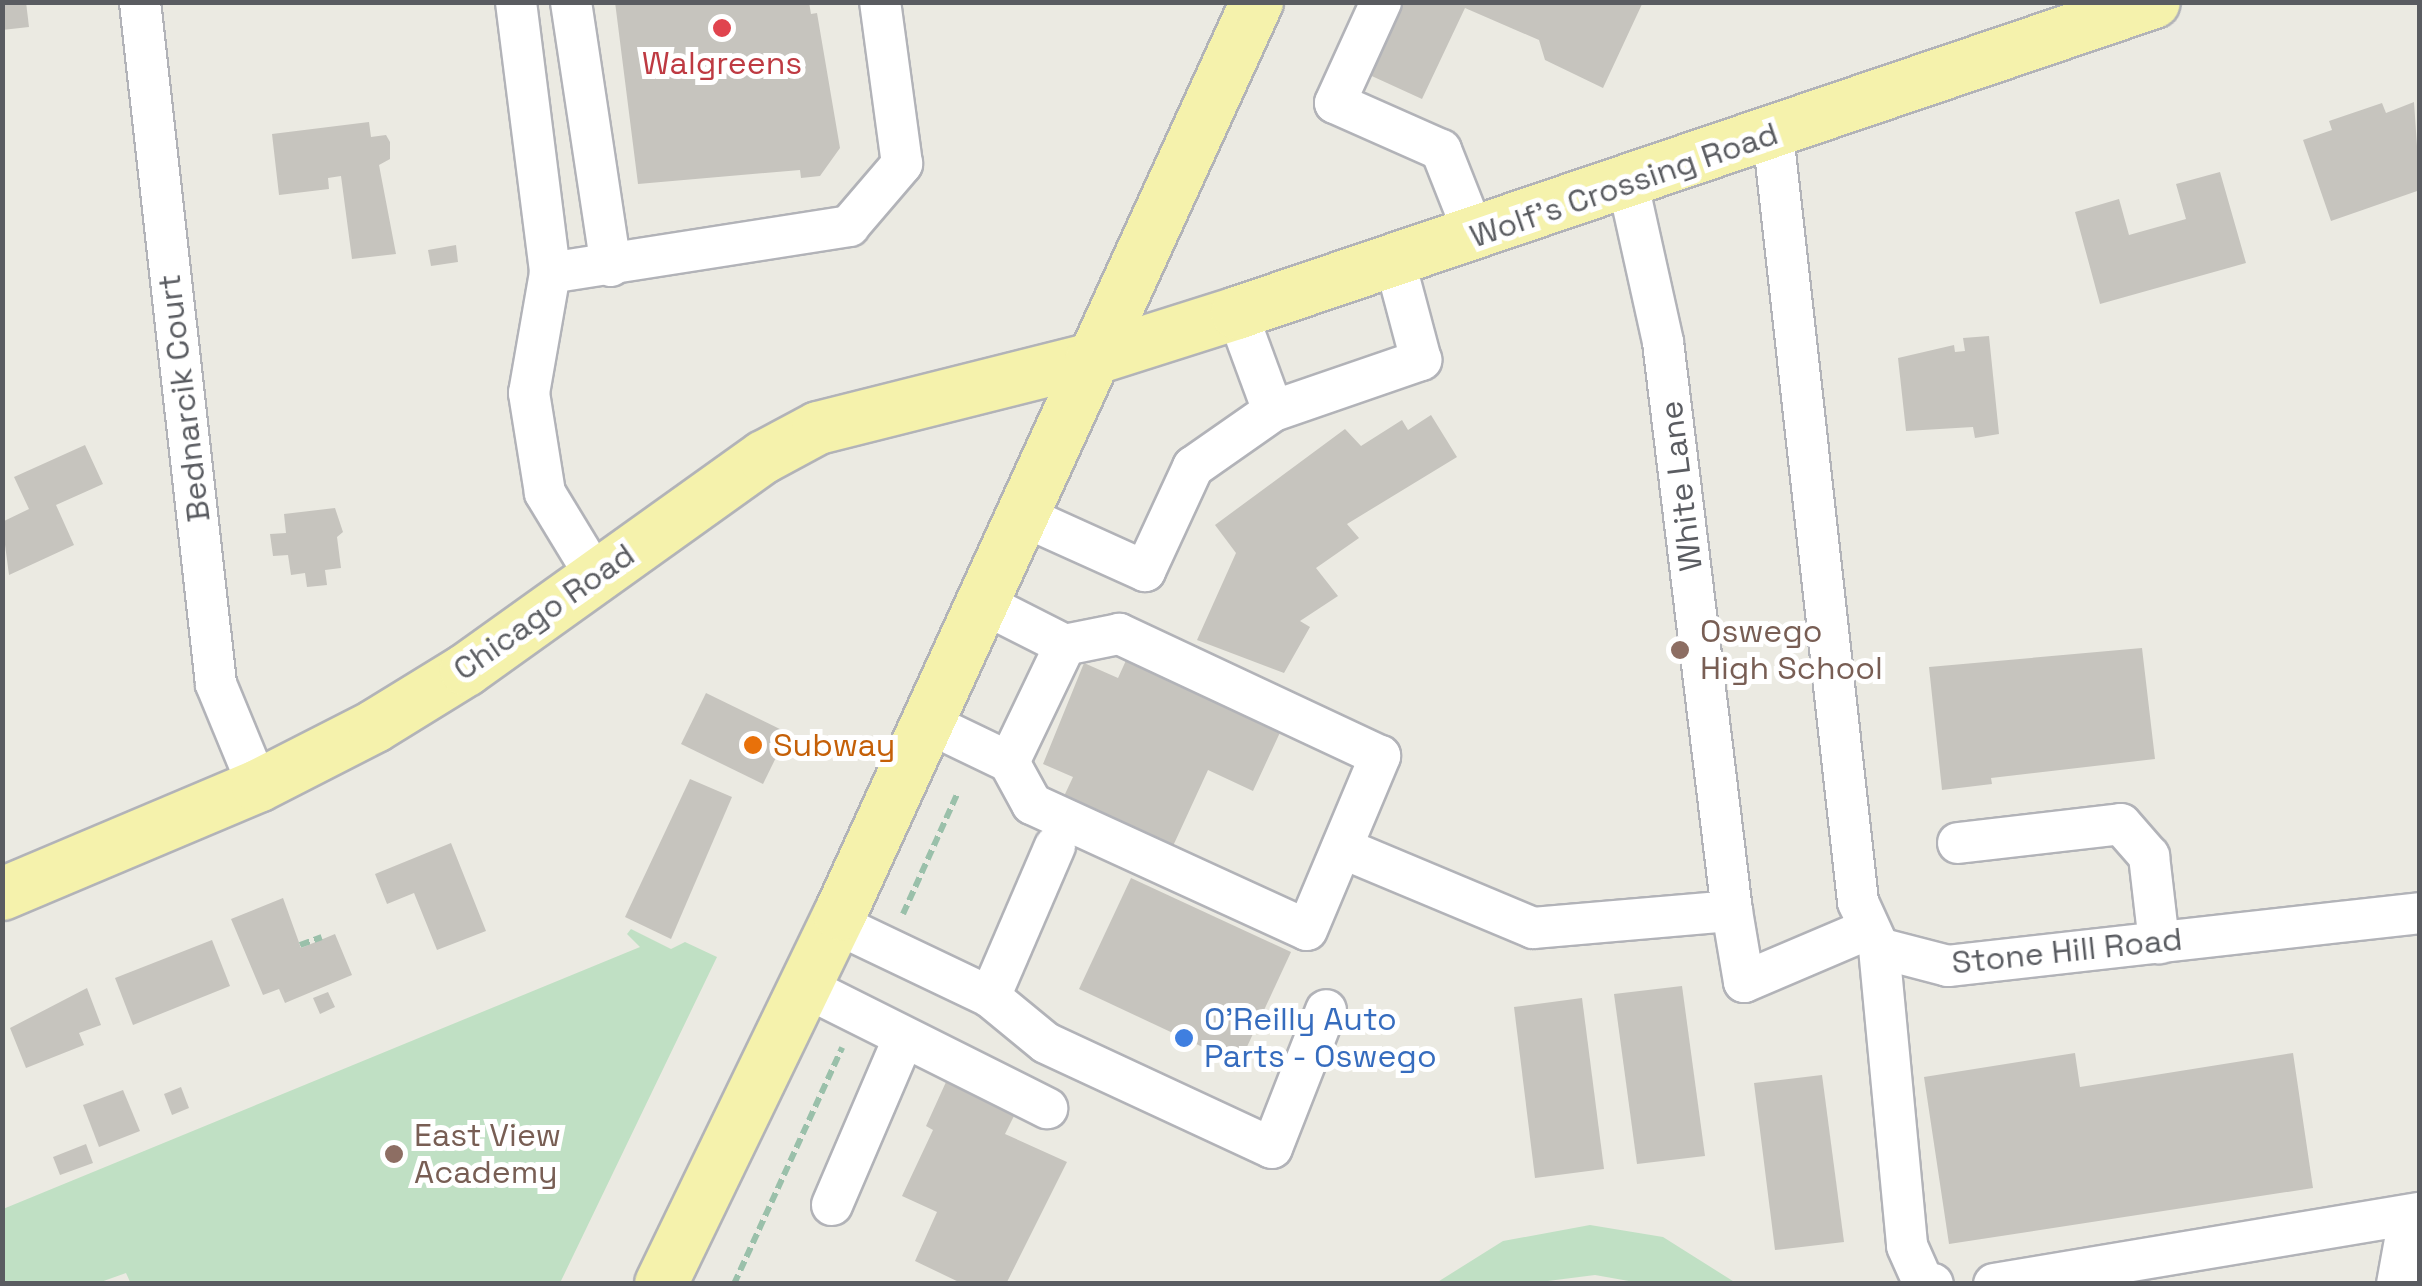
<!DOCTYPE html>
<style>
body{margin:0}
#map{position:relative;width:2422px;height:1286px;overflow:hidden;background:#ebeae2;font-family:"Space Grotesk",sans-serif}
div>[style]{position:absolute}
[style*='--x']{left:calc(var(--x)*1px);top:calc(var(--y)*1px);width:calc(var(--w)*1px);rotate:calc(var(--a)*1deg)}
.green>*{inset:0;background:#c0e0c4}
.building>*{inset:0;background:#c6c4be}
.path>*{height:6px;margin-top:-3px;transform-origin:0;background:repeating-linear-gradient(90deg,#9ac0aa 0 10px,transparent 0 15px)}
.roads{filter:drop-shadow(2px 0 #b2b3b8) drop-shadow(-2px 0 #b2b3b8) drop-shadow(0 2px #b2b3b8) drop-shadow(0 -2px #b2b3b8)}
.minor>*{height:40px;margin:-20px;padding:0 20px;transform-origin:20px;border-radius:20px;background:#fff}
.major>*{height:52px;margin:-26px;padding:0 26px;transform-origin:26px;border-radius:26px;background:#f5f2ac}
.dots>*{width:28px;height:28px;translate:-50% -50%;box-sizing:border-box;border:5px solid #fff;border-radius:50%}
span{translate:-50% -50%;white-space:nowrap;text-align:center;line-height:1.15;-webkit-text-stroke:10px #fff;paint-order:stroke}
.health-label{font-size:32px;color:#be3a42}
.street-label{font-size:32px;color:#5a5c61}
.education-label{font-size:32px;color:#785e54}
.left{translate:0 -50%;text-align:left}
.food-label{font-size:32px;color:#c56008}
.shop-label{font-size:32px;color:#366cbe}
.frame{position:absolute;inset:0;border:5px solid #5a5c61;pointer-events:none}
</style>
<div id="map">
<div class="green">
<i style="clip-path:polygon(631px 929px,671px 949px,685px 942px,717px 957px,560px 1283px,131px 1284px,126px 1273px,98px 1283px,3px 1283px,3px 1209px,640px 947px,627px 934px)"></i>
<i style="clip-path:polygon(1590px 1225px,1663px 1237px,1736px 1283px,1640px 1283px,1595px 1275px,1532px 1283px,1436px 1283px,1503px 1241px)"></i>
</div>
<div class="building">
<i style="clip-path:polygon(2px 2px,26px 2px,29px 27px,2px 30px)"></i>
<i style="clip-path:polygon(615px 2px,809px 2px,811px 14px,817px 13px,840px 148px,820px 176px,801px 178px,800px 170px,638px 184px)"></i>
<i style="clip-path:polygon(1396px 2px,1643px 2px,1603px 88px,1545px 60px,1539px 40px,1465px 8px,1422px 99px,1363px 72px)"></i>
<i style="clip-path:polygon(2414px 102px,2420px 190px,2331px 221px,2303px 140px,2332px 130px,2329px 121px,2382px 103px,2386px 113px)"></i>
<i style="clip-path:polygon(369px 122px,371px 137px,386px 135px,390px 142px,390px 159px,379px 165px,396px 254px,352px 259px,341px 176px,328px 178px,329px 189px,279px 195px,272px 134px)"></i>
<i style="clip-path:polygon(2220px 172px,2246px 263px,2100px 304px,2075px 212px,2119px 199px,2129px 235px,2186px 219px,2176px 184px)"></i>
<i style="clip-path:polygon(456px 245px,458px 262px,431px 266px,428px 250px)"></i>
<i style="clip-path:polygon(1989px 336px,1999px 434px,1975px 438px,1973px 427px,1906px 431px,1898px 358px,1954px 345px,1955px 352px,1965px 351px,1963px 338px)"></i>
<i style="clip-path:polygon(1431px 415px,1457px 457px,1347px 524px,1359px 538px,1316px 568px,1338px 596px,1300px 621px,1310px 627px,1284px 673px,1197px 640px,1236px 553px,1215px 525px,1345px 429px,1361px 446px,1402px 420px,1408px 430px)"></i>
<i style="clip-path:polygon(85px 445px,103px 484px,56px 505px,74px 545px,9px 575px,2px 522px,29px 509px,14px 477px)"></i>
<i style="clip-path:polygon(335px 508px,343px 532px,337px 537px,341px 568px,325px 570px,327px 585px,307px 587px,305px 573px,291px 575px,288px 555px,273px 556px,270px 534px,286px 533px,284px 514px)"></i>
<i style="clip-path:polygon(2142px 648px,2155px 759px,1991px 778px,1992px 784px,1942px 790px,1929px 667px)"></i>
<i style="clip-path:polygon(1128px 656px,1283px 726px,1253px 791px,1208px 770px,1167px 859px,1058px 809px,1073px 777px,1043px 764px,1084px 663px,1118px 678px)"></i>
<i style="clip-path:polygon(706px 693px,788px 733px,763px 784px,681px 744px)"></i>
<i style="clip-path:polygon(690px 779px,732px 797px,671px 939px,625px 917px)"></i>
<i style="clip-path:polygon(451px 843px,486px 931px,437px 950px,414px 893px,387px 904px,375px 874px)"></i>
<i style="clip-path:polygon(1131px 878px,1291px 952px,1239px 1064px,1079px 989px)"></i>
<i style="clip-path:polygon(283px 898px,301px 948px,335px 934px,352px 975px,285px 1003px,279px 989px,263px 995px,231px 919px)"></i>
<i style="clip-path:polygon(212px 940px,230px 986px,133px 1025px,115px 978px)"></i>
<i style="clip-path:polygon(1682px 986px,1705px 1156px,1637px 1164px,1614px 994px)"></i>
<i style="clip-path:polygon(87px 988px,101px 1025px,79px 1033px,84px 1045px,26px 1068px,10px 1028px)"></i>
<i style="clip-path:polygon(328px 992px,335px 1007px,320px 1014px,313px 998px)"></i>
<i style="clip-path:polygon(1582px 998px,1604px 1169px,1535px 1178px,1514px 1007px)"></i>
<i style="clip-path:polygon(2075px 1053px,2080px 1087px,2293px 1053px,2313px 1188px,1949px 1244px,1924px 1077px)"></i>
<i style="clip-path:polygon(1822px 1075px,1844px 1242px,1775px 1250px,1754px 1083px)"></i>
<i style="clip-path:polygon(946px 1082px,1015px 1114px,1005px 1134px,1067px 1162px,1006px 1284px,963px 1284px,915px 1261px,937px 1212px,902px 1196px,933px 1130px,926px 1126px)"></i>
<i style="clip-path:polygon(181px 1087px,189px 1108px,172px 1115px,164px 1094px)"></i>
<i style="clip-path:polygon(123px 1090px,140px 1131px,99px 1147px,83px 1105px)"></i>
<i style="clip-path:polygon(86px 1144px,93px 1163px,60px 1175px,53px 1157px)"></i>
</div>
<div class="path">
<i style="--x:903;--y:914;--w:134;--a:-65.7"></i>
<i style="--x:300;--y:945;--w:23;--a:-20"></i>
<i style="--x:734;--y:1284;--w:260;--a:-65.4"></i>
</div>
<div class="roads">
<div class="minor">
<i style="--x:140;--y:2;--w:686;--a:83.64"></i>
<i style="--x:216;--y:684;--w:110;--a:67.6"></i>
<i style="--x:516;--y:2;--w:273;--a:82.8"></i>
<i style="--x:550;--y:273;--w:122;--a:99.9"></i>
<i style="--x:529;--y:393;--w:101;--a:80.9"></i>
<i style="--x:545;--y:493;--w:98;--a:58.7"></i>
<i style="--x:571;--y:2;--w:267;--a:81.4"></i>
<i style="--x:1381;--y:2;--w:111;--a:114.5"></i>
<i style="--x:1335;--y:103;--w:116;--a:23.9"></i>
<i style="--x:1441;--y:150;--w:92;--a:68.4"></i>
<i style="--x:1773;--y:134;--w:773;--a:83.68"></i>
<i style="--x:1858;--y:902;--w:51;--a:65.5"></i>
<i style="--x:1879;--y:948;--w:71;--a:14.6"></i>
<i style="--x:1948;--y:966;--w:475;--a:-6.4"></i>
<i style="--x:1628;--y:184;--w:162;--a:77.5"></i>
<i style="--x:1663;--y:342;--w:573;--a:83.09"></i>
<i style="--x:550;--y:273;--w:303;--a:-8.9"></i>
<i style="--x:849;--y:226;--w:82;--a:-49.5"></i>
<i style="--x:902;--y:164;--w:163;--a:-97.7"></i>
<i style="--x:1237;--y:313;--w:104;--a:69.8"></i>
<i style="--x:1023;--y:516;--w:134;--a:24.3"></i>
<i style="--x:1145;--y:571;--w:115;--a:-65.2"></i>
<i style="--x:1193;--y:467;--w:98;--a:-35"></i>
<i style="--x:1273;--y:411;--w:157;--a:-19"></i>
<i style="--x:1421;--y:360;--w:101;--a:-104.9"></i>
<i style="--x:928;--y:723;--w:90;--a:25.7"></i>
<i style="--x:1009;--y:762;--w:48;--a:61.3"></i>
<i style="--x:1032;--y:804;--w:302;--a:24.6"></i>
<i style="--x:1307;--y:930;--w:189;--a:-67.2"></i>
<i style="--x:1380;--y:756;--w:288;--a:-154.9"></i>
<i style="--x:1119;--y:634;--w:55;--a:168.5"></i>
<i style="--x:1065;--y:645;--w:91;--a:-153.2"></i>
<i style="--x:1009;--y:762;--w:130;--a:-64.4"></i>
<i style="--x:1958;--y:843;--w:164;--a:-6.6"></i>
<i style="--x:2121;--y:824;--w:43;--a:48.8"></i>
<i style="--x:2149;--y:856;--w:88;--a:83.4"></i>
<i style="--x:1342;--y:848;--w:207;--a:22.7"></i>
<i style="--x:1533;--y:928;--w:200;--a:-4.9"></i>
<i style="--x:1732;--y:911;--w:72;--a:80.4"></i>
<i style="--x:1744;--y:982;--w:135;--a:-23.1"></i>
<i style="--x:835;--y:923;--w:172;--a:25.5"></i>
<i style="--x:990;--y:997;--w:72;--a:39.4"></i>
<i style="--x:1046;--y:1043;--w:249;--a:24.9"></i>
<i style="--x:1272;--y:1148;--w:148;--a:-68.6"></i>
<i style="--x:1879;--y:948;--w:299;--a:84.6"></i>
<i style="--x:1907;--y:1246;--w:39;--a:66"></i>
<i style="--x:1923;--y:1282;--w:10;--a:11"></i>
<i style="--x:805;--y:987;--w:271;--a:26.6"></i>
<i style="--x:990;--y:997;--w:164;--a:-66.7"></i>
<i style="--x:832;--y:1205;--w:181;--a:-66.8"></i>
<i style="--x:1994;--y:1284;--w:432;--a:-9.5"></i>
<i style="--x:2397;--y:1284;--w:67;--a:-79.7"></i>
</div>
<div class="major">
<i style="--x:2;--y:894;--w:278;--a:-22.9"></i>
<i style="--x:258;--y:786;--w:131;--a:-27.1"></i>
<i style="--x:375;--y:726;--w:107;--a:-31.6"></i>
<i style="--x:466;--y:670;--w:366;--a:-35.6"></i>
<i style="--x:764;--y:457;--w:61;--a:-28.2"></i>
<i style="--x:818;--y:428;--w:283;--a:-14.1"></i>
<i style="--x:1092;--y:359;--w:152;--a:-17.6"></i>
<i style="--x:1237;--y:313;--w:968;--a:-18.73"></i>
<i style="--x:661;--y:1284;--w:411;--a:-64.2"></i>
<i style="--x:840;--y:914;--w:1003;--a:-65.43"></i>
</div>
</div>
<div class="dots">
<i style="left:722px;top:28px;background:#e0444e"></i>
<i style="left:1680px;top:650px;background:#8d6e63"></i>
<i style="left:753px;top:745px;background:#e8710a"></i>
<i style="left:1184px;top:1038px;background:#3f7fe0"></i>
<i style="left:394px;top:1154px;background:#8d6e63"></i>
</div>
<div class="health-label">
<span style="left:722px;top:63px">Walgreens</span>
</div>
<div class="street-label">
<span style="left:1624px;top:185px;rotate:-19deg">Wolf's Crossing Road</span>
<span style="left:184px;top:398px;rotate:-97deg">Bednarcik Court</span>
<span style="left:1681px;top:486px;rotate:-97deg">White Lane</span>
<span style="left:544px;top:612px;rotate:-35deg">Chicago Road</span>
<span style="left:2067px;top:951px;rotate:-6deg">Stone Hill Road</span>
</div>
<div class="education-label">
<span class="left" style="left:1700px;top:650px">Oswego<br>High School</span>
<span class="left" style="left:414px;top:1154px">East View<br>Academy</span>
</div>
<div class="food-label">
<span class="left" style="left:773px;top:745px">Subway</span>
</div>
<div class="shop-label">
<span class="left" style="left:1204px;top:1038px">O'Reilly Auto<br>Parts - Oswego</span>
</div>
<div class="frame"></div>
</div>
